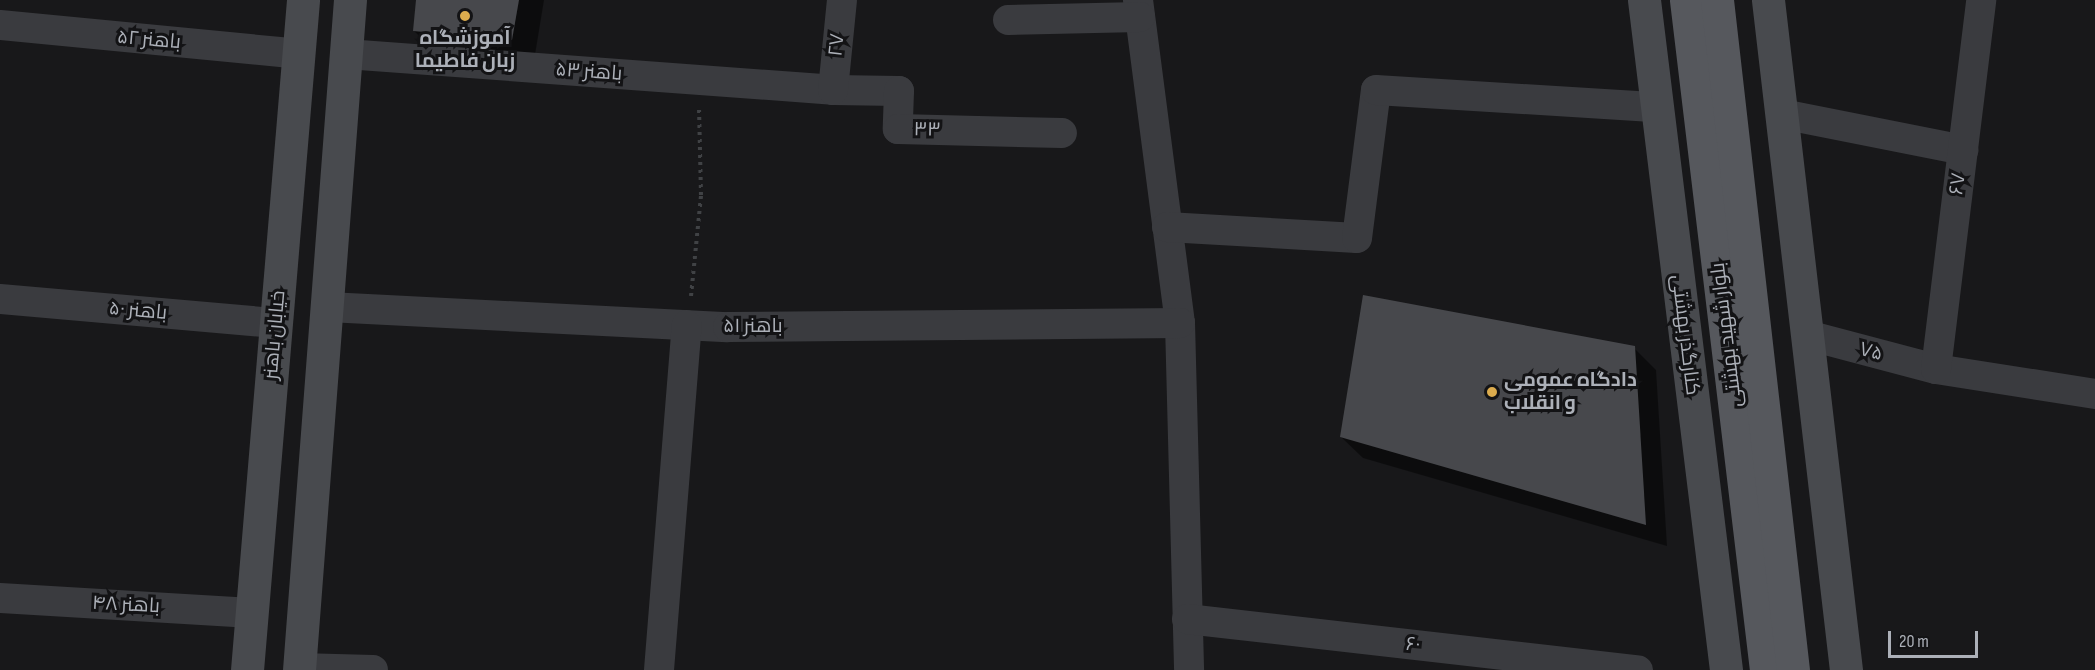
<!DOCTYPE html>
<meta charset="utf-8">
<style>
body{margin:0}
#map{position:relative;width:2095px;height:670px;overflow:hidden;background:#18181a;font-family:"Sofia Sans Condensed",Cairo,sans-serif}
div>[style]{position:absolute}
[style*='--x']{left:calc(var(--x)*1px);top:calc(var(--y)*1px);width:calc(var(--w)*1px);rotate:calc(var(--a)*1deg)}
.shadow>*{inset:0;background:#0007}
.building>*{inset:0;background:#47484c}
.path>*{height:4px;margin-top:-2px;transform-origin:0;background:repeating-linear-gradient(90deg,#404245 0 3px,transparent 0 7.5px)}
.minor>*{height:30px;margin:-15px;padding:0 15px;transform-origin:15px;border-radius:15px;background:#3a3b3f}
.secondary>*{height:33px;margin:-16.5px;padding:0 16.5px;transform-origin:16.5px;border-radius:16.5px;background:#484a4e}
.primary>*{height:33px;margin:-16.5px;padding:0 16.5px;transform-origin:16.5px;border-radius:16.5px;background:#56585d}
.dots>*{width:16px;height:16px;translate:-50% -50%;box-sizing:border-box;border:3px solid #131315;border-radius:50%}
span{translate:-50% -50%;white-space:nowrap;text-align:center;line-height:1.15;-webkit-text-stroke:6px #131315;paint-order:stroke}
.poi-label{font-size:20px;color:#acb0b8;font-weight:700}
.left{translate:0 -50%;text-align:left}
.street-label{font-size:20px;color:#acb0b8}
.scale{position:absolute;left:1888px;top:631px;width:90px;height:27px;box-sizing:border-box;border:3px solid #acb0b8;border-top:0;padding-left:8px;font-size:18px;line-height:21px;white-space:nowrap;color:#acb0b8;-webkit-text-stroke:4px #131315;paint-order:stroke}
</style>
<div id="map">
<div class="shadow">
<i style="clip-path:polygon(417px 0,544px 0,534px 61px,436px 52px,414px 31px)"></i>
<i style="clip-path:polygon(1634px 348px,1656px 370px,1667px 546px,1363px 458px,1341px 437px)"></i>
</div>
<div class="building">
<i style="clip-path:polygon(416px 0,519px 0,512px 40px,413px 31px)"></i>
<i style="clip-path:polygon(1363px 295px,1635px 346px,1646px 525px,1340px 437px)"></i>
</div>
<div class="path">
<i style="--x:691;--y:296;--w:101;--a:-84.3"></i>
<i style="--x:701;--y:195;--w:85;--a:-91.3"></i>
</div>
<div class="minor">
<i style="--x:1138;--y:0;--w:326;--a:82.6"></i>
<i style="--x:1180;--y:323;--w:347;--a:88.5"></i>
<i style="--x:1008;--y:20;--w:132;--a:-1.3"></i>
<i style="--x:0;--y:25;--w:300;--a:5.5"></i>
<i style="--x:346;--y:54;--w:488;--a:4.2"></i>
<i style="--x:833;--y:90;--w:66;--a:0.9"></i>
<i style="--x:899;--y:91;--w:38;--a:92"></i>
<i style="--x:898;--y:129;--w:164;--a:1.4"></i>
<i style="--x:833;--y:90;--w:90;--a:-84.3"></i>
<i style="--x:1782;--y:114;--w:185;--a:11.2"></i>
<i style="--x:1167;--y:227;--w:190;--a:3.3"></i>
<i style="--x:1357;--y:238;--w:149;--a:-82.7"></i>
<i style="--x:1376;--y:90;--w:281;--a:3.5"></i>
<i style="--x:0;--y:299;--w:277;--a:5"></i>
<i style="--x:328;--y:307;--w:400;--a:2.9"></i>
<i style="--x:728;--y:327;--w:452;--a:-0.5"></i>
<i style="--x:1807;--y:335;--w:133;--a:14.8"></i>
<i style="--x:1936;--y:369;--w:161;--a:8.9"></i>
<i style="--x:1936;--y:369;--w:372;--a:-83"></i>
<i style="--x:0;--y:598;--w:252;--a:3.4"></i>
<i style="--x:1187;--y:619;--w:454;--a:6.5"></i>
<i style="--x:299;--y:668;--w:74;--a:1.5"></i>
<i style="--x:659;--y:670;--w:346;--a:-85.4"></i>
</div>
<div class="secondary">
<i style="--x:1644;--y:0;--w:675;--a:83.02"></i>
<i style="--x:1768;--y:0;--w:675;--a:83.36"></i>
<i style="--x:247;--y:670;--w:672;--a:-85.22"></i>
<i style="--x:299;--y:670;--w:672;--a:-85.65"></i>
</div>
<div class="primary">
<i style="--x:1686;--y:0;--w:675;--a:83.19"></i>
<i style="--x:1717;--y:0;--w:674;--a:83.53"></i>
</div>
<div class="dots">
<i style="left:465px;top:16px;background:#dcac4e"></i>
<i style="left:1492px;top:392px;background:#dcac4e"></i>
</div>
<div class="poi-label">
<span style="left:465px;top:50px">آموزشگاه<br>زبان فاطیما</span>
<span class="left" style="left:1504px;top:392px">دادگاه عمومی<br>و انقلاب</span>
</div>
<div class="street-label">
<span style="left:149px;top:40px;rotate:5deg">باهنر ۵۲</span>
<span style="left:837px;top:45px;rotate:-84deg">۲۷</span>
<span style="left:589px;top:72px;rotate:4deg">باهنر ۵۳</span>
<span style="left:927px;top:130px;rotate:1deg">۳۳</span>
<span style="left:1958px;top:184px;rotate:-83deg">۶۷</span>
<span style="left:138px;top:311px;rotate:5deg">باهنر ۵۰</span>
<span style="left:753px;top:326px">باهنر ۵۱</span>
<span style="left:275px;top:335px;rotate:-85deg">خیابان باهنر</span>
<span style="left:1685px;top:335px;rotate:83deg">کنارگذر بهشتی</span>
<span style="left:1727px;top:335px;rotate:-97deg">بلوار شهید بهشتی</span>
<span style="left:1871px;top:352px;rotate:15deg">۷۵</span>
<span style="left:126px;top:605px;rotate:3deg">باهنر ۴۸</span>
<span style="left:1413px;top:645px;rotate:6deg">۶۰</span>
</div>
<div class="scale">20 m</div>
</div>
